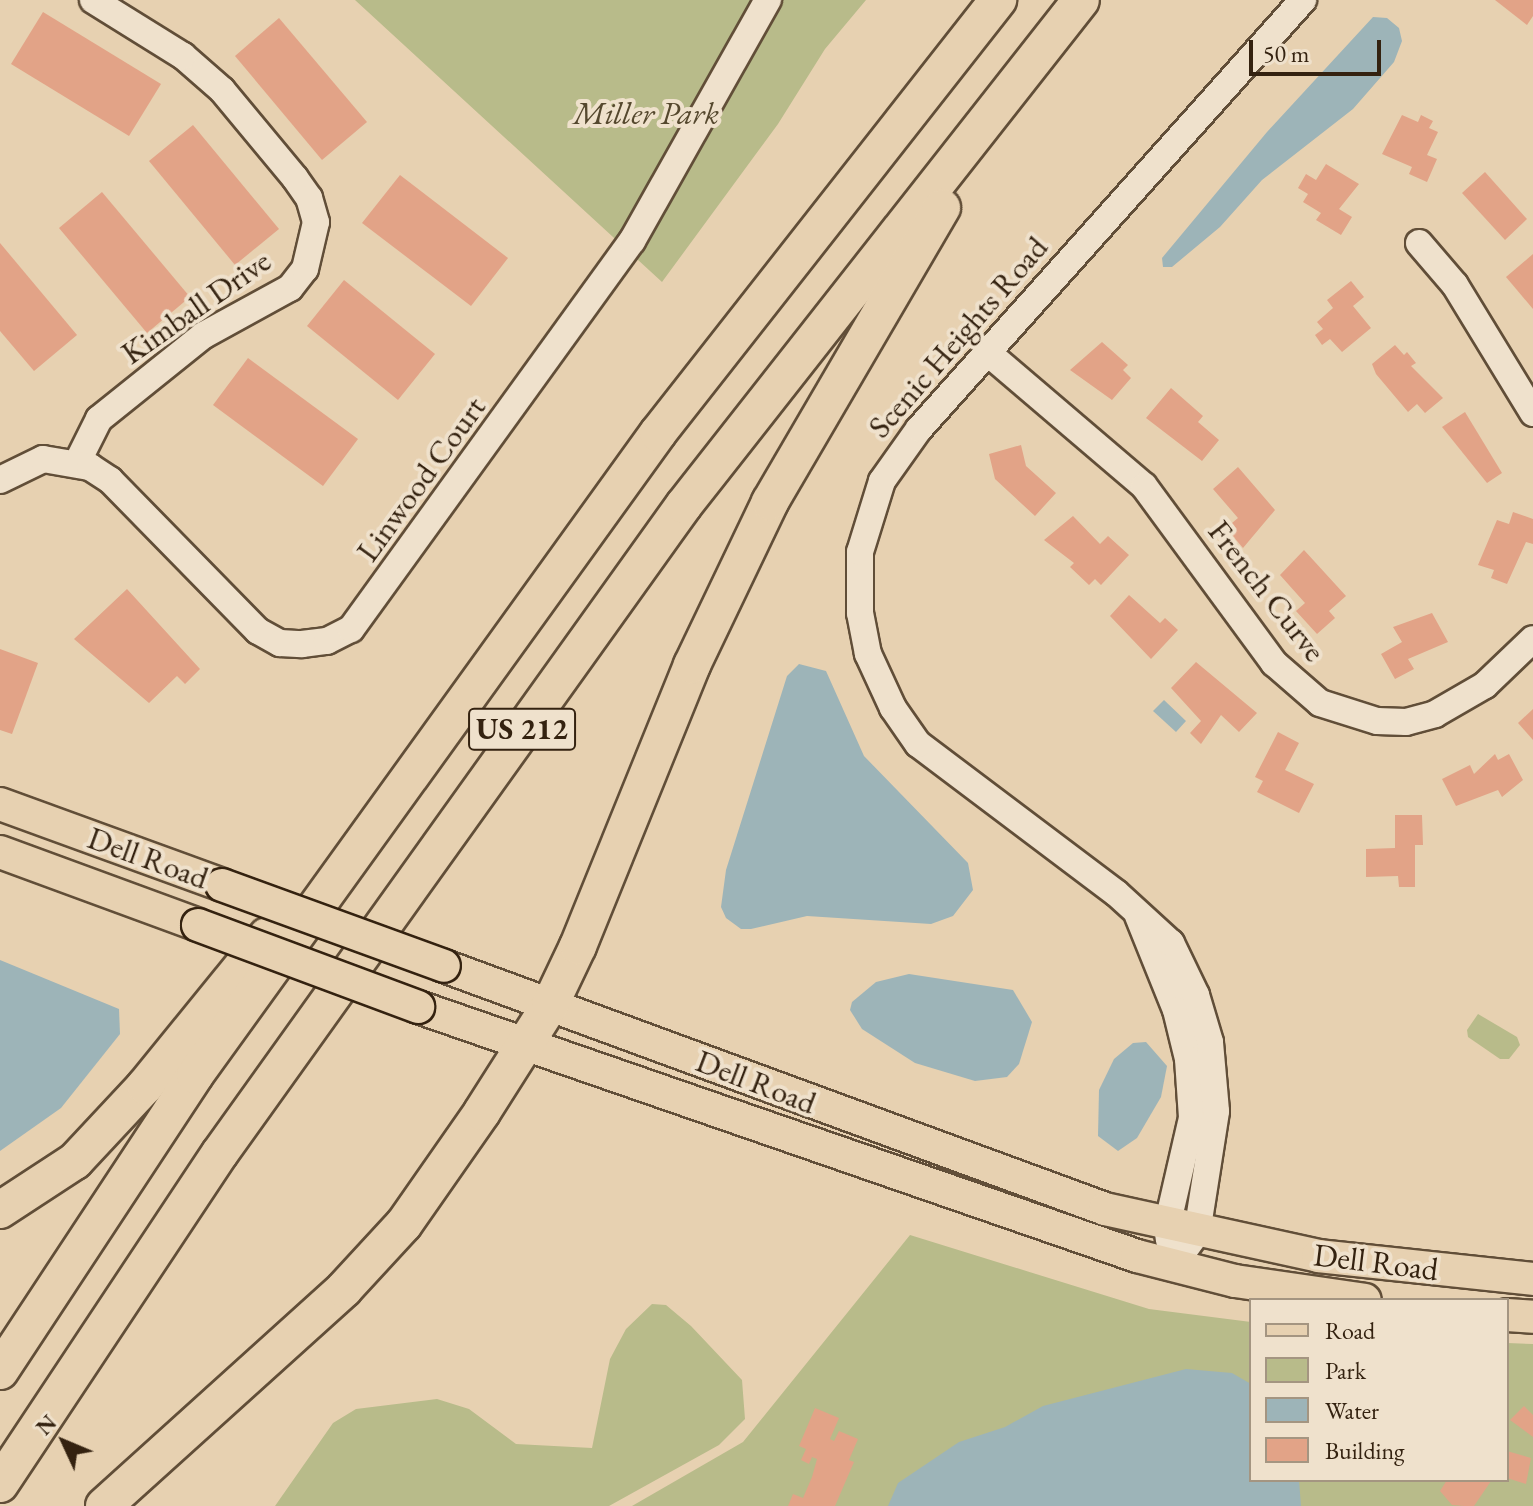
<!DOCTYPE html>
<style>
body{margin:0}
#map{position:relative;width:1533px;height:1506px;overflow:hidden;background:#e7d1b1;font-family:"EB Garamond",serif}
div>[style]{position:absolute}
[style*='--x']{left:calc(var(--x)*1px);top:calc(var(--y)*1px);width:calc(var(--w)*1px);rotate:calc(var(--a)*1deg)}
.green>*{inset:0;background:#b8bb8a}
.water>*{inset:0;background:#9db4b8}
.building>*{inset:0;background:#e2a387}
.roads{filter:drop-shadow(2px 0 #614e38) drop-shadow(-2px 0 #614e38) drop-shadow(0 2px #614e38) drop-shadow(0 -2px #614e38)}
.minor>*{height:26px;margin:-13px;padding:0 13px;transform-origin:13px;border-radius:13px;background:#efe1cc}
.major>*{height:32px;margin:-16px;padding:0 16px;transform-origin:16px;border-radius:16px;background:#e7d1b1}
.highway>*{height:36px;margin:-18px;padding:0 18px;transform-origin:18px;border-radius:18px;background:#e7d1b1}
.bridges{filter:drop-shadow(2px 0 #342210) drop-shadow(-2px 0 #342210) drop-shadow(0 2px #342210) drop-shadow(0 -2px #342210)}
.major-bridge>*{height:32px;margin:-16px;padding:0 16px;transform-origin:16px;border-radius:16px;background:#e7d1b1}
span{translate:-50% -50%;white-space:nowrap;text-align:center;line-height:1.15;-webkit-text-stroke:8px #efe1cc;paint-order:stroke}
.shield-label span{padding:2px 6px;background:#efe1cc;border:2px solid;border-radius:6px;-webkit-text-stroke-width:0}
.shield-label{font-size:30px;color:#342210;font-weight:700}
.park-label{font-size:32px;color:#55482e;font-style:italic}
.street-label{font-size:32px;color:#342210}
.legend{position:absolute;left:1249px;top:1298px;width:260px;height:184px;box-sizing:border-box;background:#efe1cc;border:2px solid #a49581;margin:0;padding:10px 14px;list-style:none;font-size:24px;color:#342210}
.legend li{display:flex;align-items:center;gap:16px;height:40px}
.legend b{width:40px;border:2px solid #a49581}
.north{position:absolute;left:24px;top:1402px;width:80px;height:80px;-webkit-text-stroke:6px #efe1cc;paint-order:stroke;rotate:314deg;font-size:22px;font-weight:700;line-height:32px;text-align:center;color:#342210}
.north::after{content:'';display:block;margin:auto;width:28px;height:36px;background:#342210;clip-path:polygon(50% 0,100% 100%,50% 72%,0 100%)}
.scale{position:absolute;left:1249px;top:40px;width:132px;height:36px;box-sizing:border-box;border:4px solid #342210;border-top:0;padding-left:10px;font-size:24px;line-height:28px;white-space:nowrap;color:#342210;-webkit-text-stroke:6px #efe1cc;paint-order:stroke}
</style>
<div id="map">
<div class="green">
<i style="clip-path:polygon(355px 0,866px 0,825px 49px,778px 124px,662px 282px)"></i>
<i style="clip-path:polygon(1478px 1014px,1517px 1037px,1520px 1045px,1509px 1059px,1500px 1059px,1468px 1037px,1467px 1030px)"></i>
<i style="clip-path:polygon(910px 1235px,1149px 1309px,1251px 1322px,1251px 1480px,1507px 1480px,1507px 1343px,1533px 1344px,1533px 1506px,632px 1506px,743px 1442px)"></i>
<i style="clip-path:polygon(652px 1304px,666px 1305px,691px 1326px,742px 1380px,745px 1419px,719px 1445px,609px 1506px,275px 1506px,333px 1423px,356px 1409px,437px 1399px,469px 1409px,516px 1444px,592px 1448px,610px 1359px,626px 1329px)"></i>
</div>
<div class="water">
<i style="clip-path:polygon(1373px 17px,1387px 18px,1399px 28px,1402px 41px,1394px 62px,1353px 109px,1262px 180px,1220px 227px,1172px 267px,1163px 267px,1162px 258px,1267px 132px)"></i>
<i style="clip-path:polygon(799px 664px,826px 671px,864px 756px,968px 863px,973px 890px,953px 916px,931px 924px,807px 916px,751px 929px,741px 929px,726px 918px,721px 907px,726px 870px,787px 676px)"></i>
<i style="clip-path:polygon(1164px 700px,1186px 721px,1176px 732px,1153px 711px)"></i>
<i style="clip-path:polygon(0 960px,119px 1009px,120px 1034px,61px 1108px,0 1151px)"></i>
<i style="clip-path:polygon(909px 974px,1013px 990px,1032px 1022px,1019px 1064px,1007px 1077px,975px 1081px,915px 1063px,862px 1029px,850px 1010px,852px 1002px,876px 982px)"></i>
<i style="clip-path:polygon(1146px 1042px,1167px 1066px,1161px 1097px,1137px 1138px,1118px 1151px,1098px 1136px,1099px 1090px,1114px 1059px,1133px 1043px)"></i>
<i style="clip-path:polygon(1186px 1369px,1232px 1373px,1251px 1384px,1251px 1480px,1299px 1480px,1301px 1506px,888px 1506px,898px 1483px,959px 1442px,1005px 1427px,1043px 1406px)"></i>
</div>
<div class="building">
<i style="clip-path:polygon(1495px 0,1533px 0,1533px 16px,1527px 25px)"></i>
<i style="clip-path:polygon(43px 12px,161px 84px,129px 136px,11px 64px)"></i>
<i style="clip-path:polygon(279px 18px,367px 122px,322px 160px,235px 56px)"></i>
<i style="clip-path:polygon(1402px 115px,1418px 122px,1421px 115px,1433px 121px,1429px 128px,1438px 132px,1427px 155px,1437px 159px,1427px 182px,1409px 174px,1412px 167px,1382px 154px)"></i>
<i style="clip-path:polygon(193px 125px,279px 229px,235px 265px,149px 161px)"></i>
<i style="clip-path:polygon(1326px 164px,1359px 184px,1339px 209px,1352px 217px,1341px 235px,1316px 220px,1321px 213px,1303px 202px,1308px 194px,1298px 188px,1306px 174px,1316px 180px)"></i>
<i style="clip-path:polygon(1485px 172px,1527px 219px,1505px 240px,1462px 193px)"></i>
<i style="clip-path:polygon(400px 175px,508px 258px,471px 306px,362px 223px)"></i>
<i style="clip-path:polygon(102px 192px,190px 297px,147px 333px,59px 228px)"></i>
<i style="clip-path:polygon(0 243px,77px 335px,34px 371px,0 331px)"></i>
<i style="clip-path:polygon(1533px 254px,1533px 309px,1506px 277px)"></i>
<i style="clip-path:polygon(344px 280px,435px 354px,398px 400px,307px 326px)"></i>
<i style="clip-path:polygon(1351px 281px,1364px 297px,1353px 306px,1371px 328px,1342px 352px,1330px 339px,1322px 345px,1315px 335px,1323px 329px,1317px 322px,1333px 308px,1327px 300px)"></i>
<i style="clip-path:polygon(1102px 342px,1128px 365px,1123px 370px,1131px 378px,1112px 400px,1070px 370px)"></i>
<i style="clip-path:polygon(1395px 345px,1404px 355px,1407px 352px,1416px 363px,1411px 366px,1443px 398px,1425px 413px,1417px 404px,1408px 412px,1376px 374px,1372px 364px)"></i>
<i style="clip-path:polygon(248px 358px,358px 439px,323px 486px,213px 405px)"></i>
<i style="clip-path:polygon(1171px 388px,1203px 416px,1198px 422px,1219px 440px,1202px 461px,1146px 418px)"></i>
<i style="clip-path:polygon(1465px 412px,1502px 473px,1487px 483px,1442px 427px)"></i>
<i style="clip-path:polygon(1021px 445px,1026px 466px,1056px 493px,1035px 516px,995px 479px,989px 454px)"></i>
<i style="clip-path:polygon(1238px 467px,1275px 510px,1243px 548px,1226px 528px,1238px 518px,1213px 489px)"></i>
<i style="clip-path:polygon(1513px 512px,1533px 519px,1533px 544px,1526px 542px,1507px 584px,1491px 578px,1494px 570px,1478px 565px,1497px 520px,1509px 524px)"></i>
<i style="clip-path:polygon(1073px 516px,1100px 544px,1108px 536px,1129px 555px,1101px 585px,1095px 579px,1089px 585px,1070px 567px,1074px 563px,1044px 540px)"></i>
<i style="clip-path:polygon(1304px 550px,1346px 596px,1329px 611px,1335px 618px,1317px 634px,1296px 611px,1305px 603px,1280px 575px)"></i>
<i style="clip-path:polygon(127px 589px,200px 669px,185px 684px,177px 676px,149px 703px,74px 639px)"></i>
<i style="clip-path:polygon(1129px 595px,1160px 623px,1165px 618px,1178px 630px,1151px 659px,1110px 616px)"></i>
<i style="clip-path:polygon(1432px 613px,1448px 642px,1408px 659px,1414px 669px,1395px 679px,1381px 654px,1402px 642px,1393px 627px)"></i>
<i style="clip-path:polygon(0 649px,38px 663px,12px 734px,0 730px)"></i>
<i style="clip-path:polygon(1196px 662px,1257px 713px,1239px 732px,1221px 715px,1201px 744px,1190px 733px,1201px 721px,1171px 688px)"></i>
<i style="clip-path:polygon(1533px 709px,1533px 740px,1518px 723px)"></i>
<i style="clip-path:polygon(1278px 732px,1299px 743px,1285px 770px,1314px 784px,1299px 813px,1257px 792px,1263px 781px,1255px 777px)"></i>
<i style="clip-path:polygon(1495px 754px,1498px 760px,1509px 754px,1523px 780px,1502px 797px,1498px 790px,1456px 806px,1442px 779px,1470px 765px,1474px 774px)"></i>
<i style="clip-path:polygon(1395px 815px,1422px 815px,1423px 845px,1415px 845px,1415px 887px,1399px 887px,1398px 876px,1366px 877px,1366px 849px,1395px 848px)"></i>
<i style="clip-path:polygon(1524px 1406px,1533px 1415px,1533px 1437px,1510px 1420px)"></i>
<i style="clip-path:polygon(815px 1408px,839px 1418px,830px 1439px,834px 1441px,839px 1431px,858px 1439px,849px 1460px,854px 1462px,835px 1506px,788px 1506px,793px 1494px,803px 1498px,812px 1477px,817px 1459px,812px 1457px,809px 1464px,801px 1460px,806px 1449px,799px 1446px)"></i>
<i style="clip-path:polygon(1507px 1451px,1531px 1458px,1526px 1484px,1507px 1478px)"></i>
<i style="clip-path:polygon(1447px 1480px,1489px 1480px,1491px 1481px,1474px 1506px,1464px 1506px,1452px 1505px,1440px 1491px)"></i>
</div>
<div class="roads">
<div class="minor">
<i style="--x:1419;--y:243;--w:55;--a:49.4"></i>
<i style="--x:1455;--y:285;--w:150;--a:58.6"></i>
<i style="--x:987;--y:352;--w:206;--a:40.5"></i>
<i style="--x:1144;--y:486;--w:220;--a:53.7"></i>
<i style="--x:1274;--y:663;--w:61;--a:41"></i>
<i style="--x:1320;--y:703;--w:60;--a:17.5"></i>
<i style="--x:1377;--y:721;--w:29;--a:2"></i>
<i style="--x:1406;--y:722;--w:30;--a:-15"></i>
<i style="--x:1435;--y:714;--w:58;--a:-30.1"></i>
<i style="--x:1485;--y:685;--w:66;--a:-43.8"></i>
<i style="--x:77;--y:463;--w:49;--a:-63.4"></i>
<i style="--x:99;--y:419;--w:134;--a:-38.7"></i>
<i style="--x:204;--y:335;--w:98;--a:-28.7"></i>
<i style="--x:290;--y:288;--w:24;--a:-52"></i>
<i style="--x:305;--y:269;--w:48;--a:-76.8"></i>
<i style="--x:316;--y:222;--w:25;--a:-106"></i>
<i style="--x:309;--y:198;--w:24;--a:-125"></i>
<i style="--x:295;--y:178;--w:114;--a:-129.7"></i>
<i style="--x:222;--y:90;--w:52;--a:-138.9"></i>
<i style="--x:183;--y:56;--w:106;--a:-148.1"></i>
<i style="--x:0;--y:480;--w:48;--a:-26"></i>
<i style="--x:43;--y:459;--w:48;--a:9.7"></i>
<i style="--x:90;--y:467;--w:24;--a:33"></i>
<i style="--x:110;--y:480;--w:211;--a:45.6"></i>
<i style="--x:258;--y:631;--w:25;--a:29"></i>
<i style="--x:280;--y:643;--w:22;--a:3"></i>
<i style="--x:302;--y:644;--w:25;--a:-7"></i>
<i style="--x:327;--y:641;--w:27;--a:-27"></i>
<i style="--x:351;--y:629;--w:479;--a:-54.1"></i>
<i style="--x:632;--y:241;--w:277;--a:-60.6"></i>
<i style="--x:1138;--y:916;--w:101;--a:68"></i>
<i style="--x:1176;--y:1010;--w:50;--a:76.2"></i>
<i style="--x:1188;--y:1059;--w:59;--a:86.1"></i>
<i style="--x:1192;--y:1118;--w:111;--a:103"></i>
<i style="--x:1167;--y:1226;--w:14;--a:82"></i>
<i style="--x:1172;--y:1267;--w:42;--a:-53.7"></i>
<i style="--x:1197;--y:1233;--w:123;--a:-81.1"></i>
<i style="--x:1216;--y:1111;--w:69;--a:-95"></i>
<i style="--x:1210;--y:1042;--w:49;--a:-106.6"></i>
<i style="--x:1196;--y:995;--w:58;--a:-115.7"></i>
<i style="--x:1171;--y:943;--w:74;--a:-137.7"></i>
<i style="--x:1116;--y:893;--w:248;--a:-143"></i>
<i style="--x:918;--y:744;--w:44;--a:-124.8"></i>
<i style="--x:893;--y:708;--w:60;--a:-114.8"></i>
<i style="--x:868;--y:654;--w:42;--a:-101"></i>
<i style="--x:860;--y:613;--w:61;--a:-90"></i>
<i style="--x:860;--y:552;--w:74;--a:-72.8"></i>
<i style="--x:882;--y:481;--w:64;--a:-54.6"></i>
<i style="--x:919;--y:429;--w:576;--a:-48.17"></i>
</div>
<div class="major">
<i style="--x:0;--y:804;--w:236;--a:20"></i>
<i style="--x:0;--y:852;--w:211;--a:20.2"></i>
<i style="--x:444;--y:966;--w:704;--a:20.18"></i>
<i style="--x:1105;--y:1209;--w:218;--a:12.4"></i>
<i style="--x:1318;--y:1256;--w:216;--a:6.1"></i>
<i style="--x:418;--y:1007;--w:761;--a:19.1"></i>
<i style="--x:1137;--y:1256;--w:101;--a:14.3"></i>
<i style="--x:1235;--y:1281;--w:131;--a:8.3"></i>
<i style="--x:1507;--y:1315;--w:26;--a:4"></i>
</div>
<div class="highway">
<i style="--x:0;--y:1210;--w:90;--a:-33.2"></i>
<i style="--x:75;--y:1161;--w:103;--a:-47"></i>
<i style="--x:145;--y:1086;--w:193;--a:-50.9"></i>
<i style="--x:0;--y:1371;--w:354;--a:-56.6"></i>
<i style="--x:195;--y:1075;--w:792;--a:-54.2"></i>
<i style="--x:658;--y:433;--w:551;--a:-51.86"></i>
<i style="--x:0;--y:1484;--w:397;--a:-56.4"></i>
<i style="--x:220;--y:1153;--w:797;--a:-54.4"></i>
<i style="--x:684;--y:505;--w:642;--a:-51.83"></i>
<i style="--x:104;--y:1506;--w:324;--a:-42.1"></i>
<i style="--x:344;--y:1289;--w:88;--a:-47.3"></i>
<i style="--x:404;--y:1224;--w:136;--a:-55.1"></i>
<i style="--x:482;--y:1112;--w:127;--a:-57.6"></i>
<i style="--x:550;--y:1005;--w:65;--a:-64.6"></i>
<i style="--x:578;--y:946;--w:303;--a:-67.9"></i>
<i style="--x:692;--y:665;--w:181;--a:-64.4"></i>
<i style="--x:770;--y:502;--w:341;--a:-59.7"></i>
</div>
</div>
<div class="bridges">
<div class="major-bridge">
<i style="--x:222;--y:885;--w:236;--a:20"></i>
<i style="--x:198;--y:925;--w:235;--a:20.4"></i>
</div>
</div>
<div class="shield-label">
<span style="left:522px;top:729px">US 212</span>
</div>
<div class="park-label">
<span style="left:646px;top:113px">Miller Park</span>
</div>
<div class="street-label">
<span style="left:196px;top:307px;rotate:-35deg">Kimball Drive</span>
<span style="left:958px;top:337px;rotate:-49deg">Scenic Heights Road</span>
<span style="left:421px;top:479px;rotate:-54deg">Linwood Court</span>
<span style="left:1267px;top:591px;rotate:52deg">French Curve</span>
<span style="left:148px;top:858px;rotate:20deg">Dell Road</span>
<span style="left:756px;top:1082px;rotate:21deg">Dell Road</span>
<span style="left:1376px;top:1262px;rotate:7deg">Dell Road</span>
</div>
<ul class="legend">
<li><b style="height:10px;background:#e7d1b1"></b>Road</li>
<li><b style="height:22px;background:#b8bb8a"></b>Park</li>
<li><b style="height:22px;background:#9db4b8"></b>Water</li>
<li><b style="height:22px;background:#e2a387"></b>Building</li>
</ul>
<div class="north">N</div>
<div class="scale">50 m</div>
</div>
